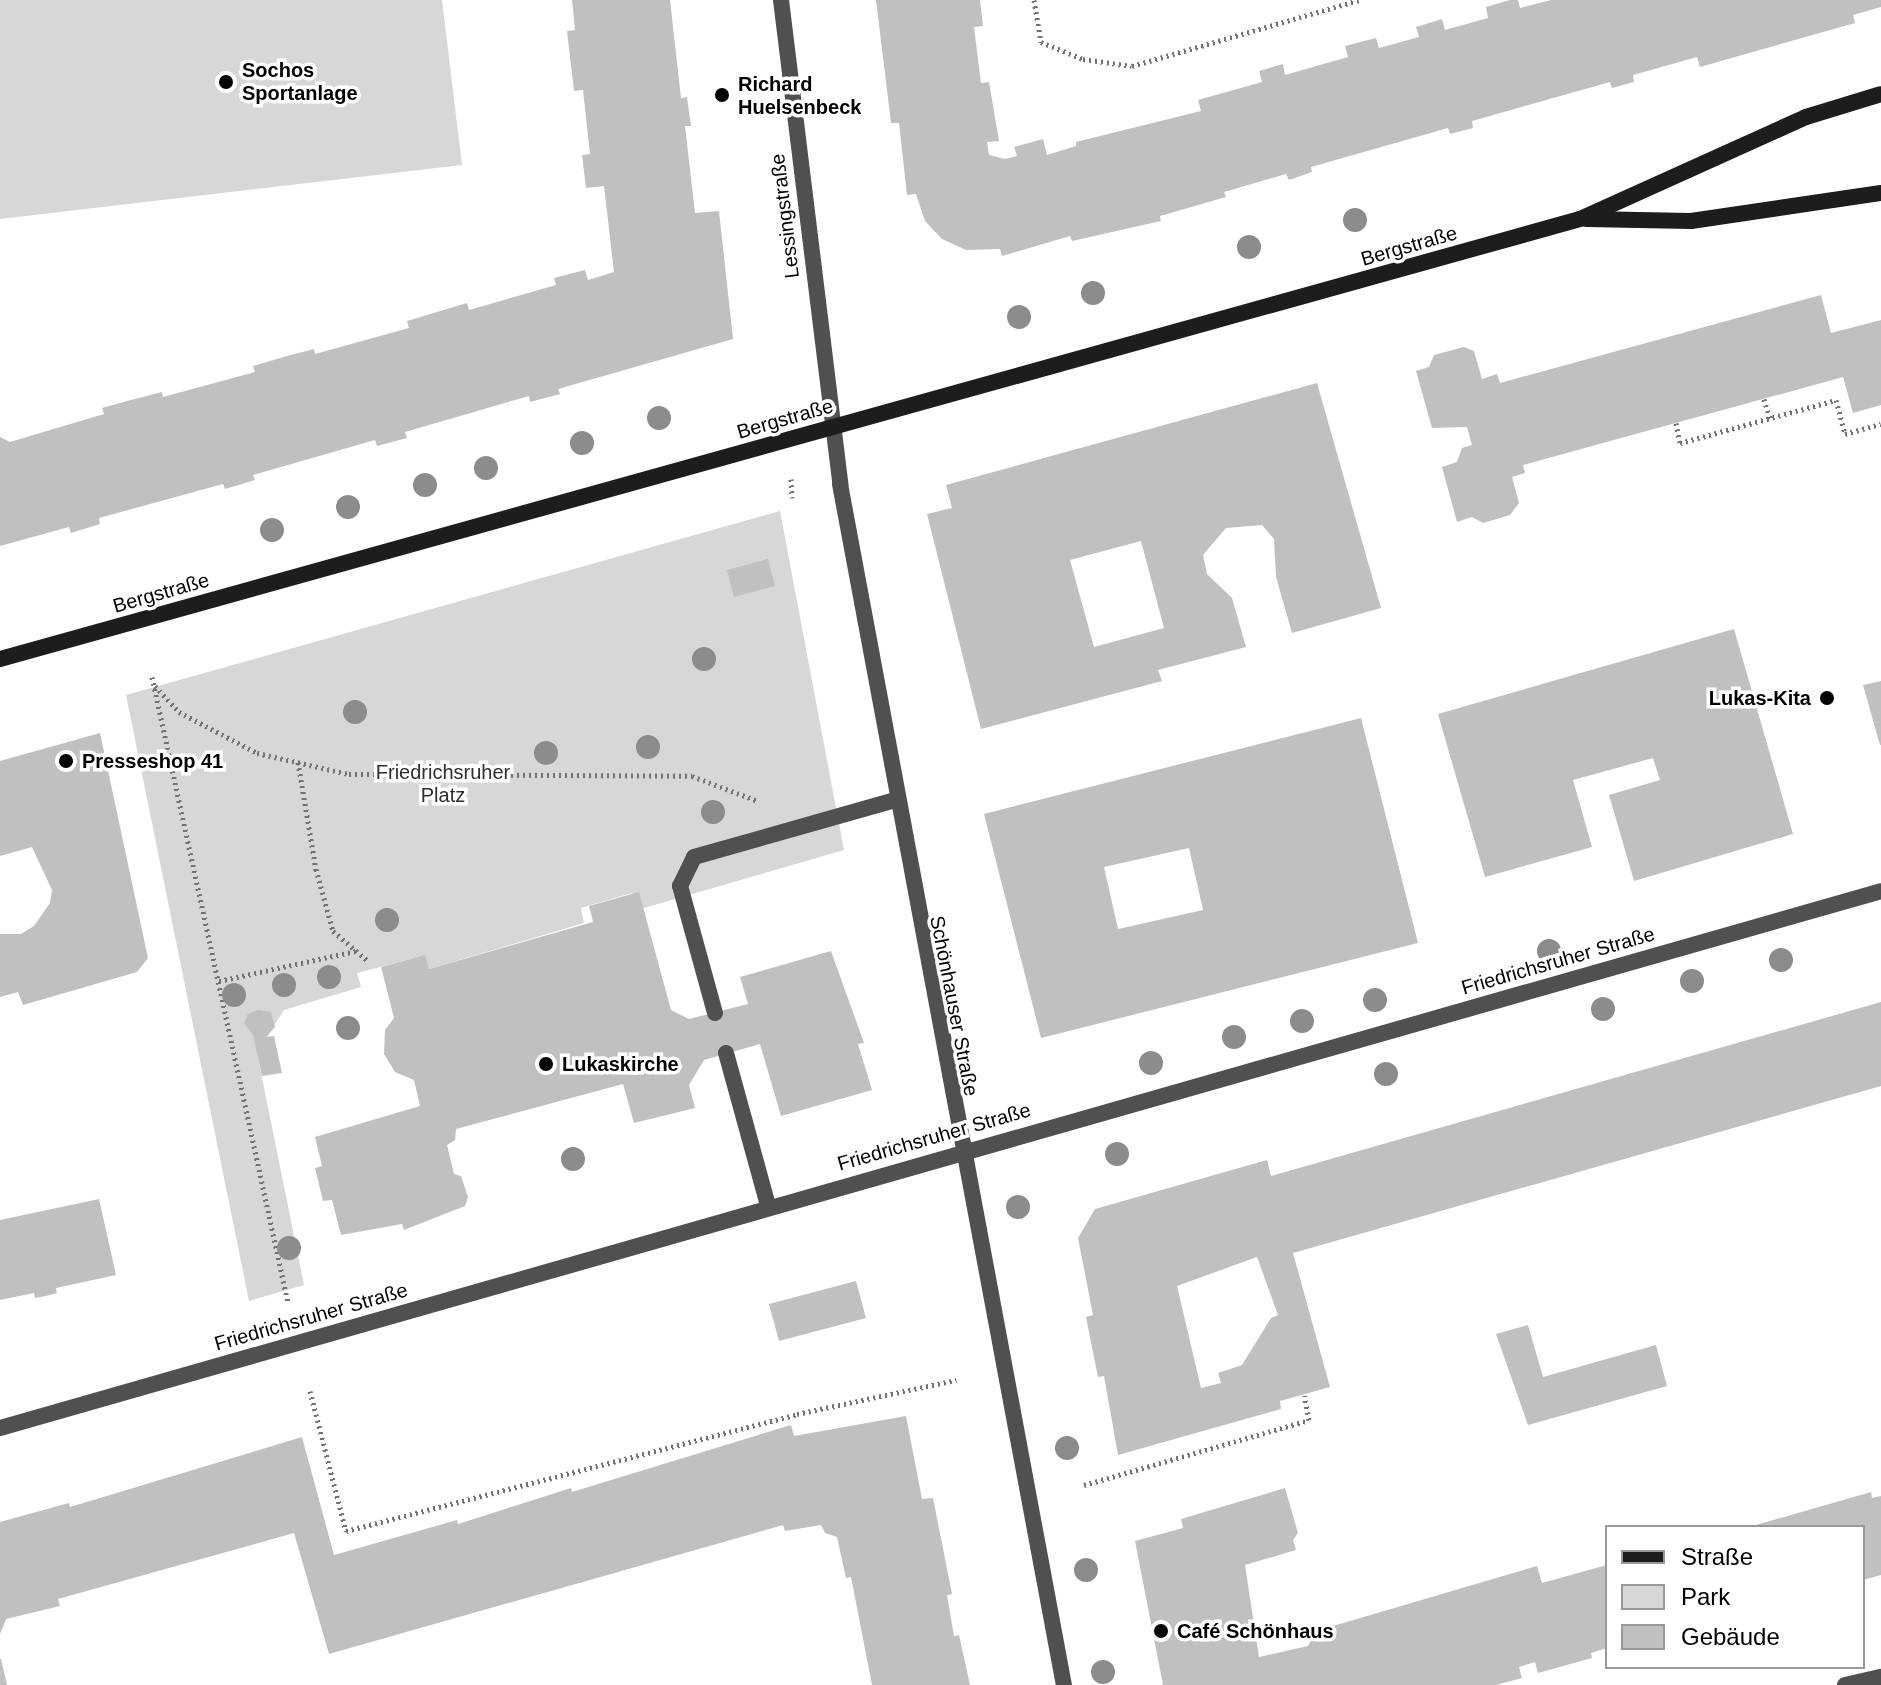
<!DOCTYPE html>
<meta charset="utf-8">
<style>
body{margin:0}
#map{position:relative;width:1881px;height:1685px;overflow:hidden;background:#fff;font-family:Helvetica,sans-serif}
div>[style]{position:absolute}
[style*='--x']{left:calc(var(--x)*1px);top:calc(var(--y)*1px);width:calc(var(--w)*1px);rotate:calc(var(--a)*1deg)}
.green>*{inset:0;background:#d7d7d7}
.building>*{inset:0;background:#c0c0c0}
.path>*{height:5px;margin-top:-2.5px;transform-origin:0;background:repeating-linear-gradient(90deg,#727272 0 2px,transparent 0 6px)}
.lane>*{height:16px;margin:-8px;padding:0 8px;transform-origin:8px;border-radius:8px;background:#505050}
.street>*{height:16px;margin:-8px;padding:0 8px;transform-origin:8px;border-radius:8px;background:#505050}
.secondary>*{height:16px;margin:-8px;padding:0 8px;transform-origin:8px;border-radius:8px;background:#1d1d1d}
.trees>*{width:24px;height:24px;margin:-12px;border-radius:50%;background:#8c8c8c}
.dots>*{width:22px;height:22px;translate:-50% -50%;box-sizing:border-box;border:4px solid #fff;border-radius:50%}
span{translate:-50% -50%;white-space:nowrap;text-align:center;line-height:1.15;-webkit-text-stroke:7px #fff;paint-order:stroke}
.poi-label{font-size:20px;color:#000;font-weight:700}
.left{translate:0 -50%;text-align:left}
.right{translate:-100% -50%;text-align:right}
.street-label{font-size:20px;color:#000}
.park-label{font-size:20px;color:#2e2e2e}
.legend{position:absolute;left:1605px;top:1525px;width:260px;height:144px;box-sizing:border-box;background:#fff;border:2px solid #999;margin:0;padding:10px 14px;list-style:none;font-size:24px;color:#000}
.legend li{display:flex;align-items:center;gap:16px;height:40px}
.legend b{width:40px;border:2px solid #999}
</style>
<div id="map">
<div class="green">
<i style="clip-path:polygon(0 0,442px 0,462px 165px,0 219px)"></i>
<i style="clip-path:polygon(780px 511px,844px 850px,637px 910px,632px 893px,581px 908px,584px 923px,422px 971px,418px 957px,357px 973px,361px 987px,284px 1010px,257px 1053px,304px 1285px,249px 1301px,126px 695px)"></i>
</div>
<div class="building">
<i style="clip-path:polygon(572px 0,670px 0,681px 98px,687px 97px,691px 126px,685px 126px,695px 213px,719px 211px,733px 339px,558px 389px,560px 394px,530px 402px,529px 396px,405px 432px,407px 438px,377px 446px,375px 440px,253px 475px,255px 480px,225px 489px,223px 484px,99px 518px,100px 524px,71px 533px,69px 527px,0 546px,0 437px,10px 442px,104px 414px,102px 408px,131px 400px,162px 392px,163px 397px,255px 372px,253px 366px,287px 356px,314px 349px,315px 354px,409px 328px,407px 321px,467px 303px,469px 310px,556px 285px,554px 278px,585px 270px,588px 280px,614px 272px,604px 186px,586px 188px,582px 155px,590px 154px,583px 90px,574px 91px,567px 31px,575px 30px)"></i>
<i style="clip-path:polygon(876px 0,980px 0,983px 26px,974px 27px,981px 83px,989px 82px,999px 141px,987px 142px,989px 155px,1005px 159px,1017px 156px,1014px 147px,1043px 139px,1047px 155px,1076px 146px,1076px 142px,1201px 111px,1198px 100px,1262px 82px,1259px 71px,1283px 64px,1285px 75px,1348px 57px,1345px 46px,1376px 38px,1379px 48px,1419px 37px,1416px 27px,1442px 19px,1445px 30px,1488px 18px,1486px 7px,1510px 0,1518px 0,1520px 8px,1551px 0,1881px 0,1881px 7px,1853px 15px,1855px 23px,1700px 67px,1697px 57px,1633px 75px,1634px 82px,1612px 88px,1610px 82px,1472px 121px,1473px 128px,1450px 134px,1448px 128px,1311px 167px,1312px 172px,1289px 180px,1286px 174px,1224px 192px,1226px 197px,1160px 216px,1161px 221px,1072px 241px,1070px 236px,1002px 256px,1000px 249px,966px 250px,942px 239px,925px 221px,916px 194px,907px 195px,899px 123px,891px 123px)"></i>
<i style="clip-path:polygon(1821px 295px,1831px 333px,1881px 320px,1881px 405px,1853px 413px,1843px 377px,1523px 465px,1525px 473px,1512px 477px,1519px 503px,1510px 515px,1483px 523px,1472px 517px,1457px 522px,1442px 467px,1457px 462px,1462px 448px,1472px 445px,1467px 427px,1432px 428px,1416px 371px,1429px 367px,1434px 355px,1464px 347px,1474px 351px,1482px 379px,1497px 374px,1500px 383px)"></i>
<i style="clip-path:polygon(evenodd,1317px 383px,1381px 608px,1292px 633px,1276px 577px,1274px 539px,1262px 525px,1226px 528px,1203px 555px,1207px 574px,1232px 598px,1246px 647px,1158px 670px,1162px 681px,981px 729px,927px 514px,952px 508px,946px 485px,1317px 383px,1141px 541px,1164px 628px,1094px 647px,1070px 560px,1141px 541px)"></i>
<i style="clip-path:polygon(768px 559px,775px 586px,734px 597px,727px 570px)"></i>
<i style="clip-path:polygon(1734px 629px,1793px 834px,1634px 881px,1609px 795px,1660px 780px,1653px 758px,1573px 780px,1592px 847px,1485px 877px,1438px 714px)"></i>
<i style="clip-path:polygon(1881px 681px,1881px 745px,1880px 745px,1863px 685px)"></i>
<i style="clip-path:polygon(evenodd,1361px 718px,1418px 943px,1041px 1038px,984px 814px,1361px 718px,1189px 848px,1203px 910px,1118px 929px,1104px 867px,1189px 848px)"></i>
<i style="clip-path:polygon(100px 733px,148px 958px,137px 972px,23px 1005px,18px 992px,0 997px,0 934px,21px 934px,34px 926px,50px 903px,52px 890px,32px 847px,0 856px,0 761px)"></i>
<i style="clip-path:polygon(639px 892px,671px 1010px,689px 1019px,748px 1004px,740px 977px,831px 951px,864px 1043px,858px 1044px,872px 1090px,781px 1116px,760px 1044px,704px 1060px,689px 1085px,695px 1108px,634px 1123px,623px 1084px,456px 1129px,455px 1140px,447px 1145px,454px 1174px,461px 1176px,468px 1197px,465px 1206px,404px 1230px,402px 1224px,341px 1235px,332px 1200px,323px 1201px,315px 1168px,322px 1166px,315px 1137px,420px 1106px,414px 1080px,395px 1072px,384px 1054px,385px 1030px,394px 1018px,381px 967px,425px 955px,429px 969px,593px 922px,589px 906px)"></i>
<i style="clip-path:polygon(evenodd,1881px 1002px,1881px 1086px,1293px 1253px,1330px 1387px,1280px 1401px,1281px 1409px,1118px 1455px,1104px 1376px,1098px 1377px,1086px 1317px,1093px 1315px,1078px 1238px,1095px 1209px,1267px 1160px,1271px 1176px,1881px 1002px,1257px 1257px,1278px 1315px,1271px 1318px,1242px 1365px,1218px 1373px,1221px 1383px,1201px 1388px,1177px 1286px,1257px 1257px)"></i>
<i style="clip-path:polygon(258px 1010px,271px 1012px,275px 1027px,266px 1037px,274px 1036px,282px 1073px,262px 1076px,253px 1035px,244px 1023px,248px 1014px)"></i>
<i style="clip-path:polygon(99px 1199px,116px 1275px,56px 1288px,57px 1293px,46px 1296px,35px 1298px,34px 1293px,0 1300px,0 1220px)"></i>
<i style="clip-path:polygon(856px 1281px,866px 1318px,779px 1341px,769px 1304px)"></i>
<i style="clip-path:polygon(1528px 1325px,1543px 1377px,1656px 1345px,1667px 1386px,1528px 1425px,1496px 1334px)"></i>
<i style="clip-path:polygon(906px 1416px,922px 1499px,933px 1498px,952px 1594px,947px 1595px,954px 1636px,959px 1635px,970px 1685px,872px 1685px,851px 1577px,846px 1578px,837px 1537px,825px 1533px,821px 1525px,785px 1531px,783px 1525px,329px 1654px,294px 1533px,58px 1599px,60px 1606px,6px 1619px,0 1634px,0 1522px,69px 1503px,70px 1507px,302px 1437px,334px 1555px,457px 1520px,458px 1524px,571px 1488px,572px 1492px,791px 1425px,794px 1436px)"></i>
<i style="clip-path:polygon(1285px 1488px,1298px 1533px,1293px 1540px,1296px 1550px,1245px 1565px,1259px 1657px,1308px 1646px,1316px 1631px,1537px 1566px,1542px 1583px,1607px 1565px,1607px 1648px,1591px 1653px,1592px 1658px,1538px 1673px,1535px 1662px,1519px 1667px,1522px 1678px,1496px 1685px,1163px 1685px,1135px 1541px,1183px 1528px,1181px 1519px)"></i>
<i style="clip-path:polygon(1871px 1492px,1872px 1498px,1881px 1496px,1881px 1575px,1863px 1580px,1863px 1527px,1749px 1527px)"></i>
<i style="clip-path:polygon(0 1659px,1px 1659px,7px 1685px,0 1685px)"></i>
</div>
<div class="path">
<i style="--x:1034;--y:0;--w:43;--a:80.5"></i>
<i style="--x:1041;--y:42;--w:45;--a:22"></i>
<i style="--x:1083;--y:59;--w:49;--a:8.1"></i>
<i style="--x:1132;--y:66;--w:236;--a:-16.2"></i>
<i style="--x:1764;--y:399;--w:21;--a:73"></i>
<i style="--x:1676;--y:423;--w:20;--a:79"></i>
<i style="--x:1680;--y:443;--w:162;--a:-15.4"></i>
<i style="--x:1836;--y:400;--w:35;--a:75"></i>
<i style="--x:1845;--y:434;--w:37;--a:-16"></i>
<i style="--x:791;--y:479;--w:19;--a:87"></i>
<i style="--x:152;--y:677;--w:641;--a:77.74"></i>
<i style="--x:155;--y:686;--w:35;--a:47"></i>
<i style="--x:179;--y:712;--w:88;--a:27.7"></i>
<i style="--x:257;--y:753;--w:94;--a:12.9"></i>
<i style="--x:349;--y:774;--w:343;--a:0.3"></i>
<i style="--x:692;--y:776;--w:71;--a:20.7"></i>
<i style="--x:298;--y:762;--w:109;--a:80.5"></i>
<i style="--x:316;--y:869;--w:64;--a:74.7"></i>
<i style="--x:333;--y:931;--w:45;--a:40.5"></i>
<i style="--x:219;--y:981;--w:140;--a:-12.4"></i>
<i style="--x:310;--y:1391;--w:145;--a:75.6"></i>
<i style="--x:346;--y:1531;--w:466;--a:-14.5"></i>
<i style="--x:797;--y:1414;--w:163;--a:-12.1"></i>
<i style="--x:1084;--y:1485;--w:234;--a:-16.1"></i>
<i style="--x:1309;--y:1420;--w:25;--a:-101"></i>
</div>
<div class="lane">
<i style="--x:715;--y:1013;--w:132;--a:-105.4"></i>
<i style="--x:680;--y:886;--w:32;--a:-64"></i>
<i style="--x:694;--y:857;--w:210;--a:-15.8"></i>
<i style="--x:726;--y:1053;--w:159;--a:74.6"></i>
</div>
<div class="street">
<i style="--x:781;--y:0;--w:488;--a:83"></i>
<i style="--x:840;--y:484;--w:1222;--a:79.44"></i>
<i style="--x:0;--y:1428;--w:1956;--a:-15.93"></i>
<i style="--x:1845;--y:1685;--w:37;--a:-13"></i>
</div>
<div class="secondary">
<i style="--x:1586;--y:219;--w:105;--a:1.1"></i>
<i style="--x:1691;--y:221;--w:192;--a:-8.4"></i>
<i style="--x:0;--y:659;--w:1640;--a:-15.56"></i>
<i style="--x:1580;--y:219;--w:248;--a:-24.3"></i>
<i style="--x:1806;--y:117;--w:78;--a:-17"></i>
</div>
<div class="trees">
<i style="left:1355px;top:220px"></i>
<i style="left:1249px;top:247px"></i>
<i style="left:1093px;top:293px"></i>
<i style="left:1019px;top:317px"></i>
<i style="left:659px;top:418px"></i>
<i style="left:582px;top:443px"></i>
<i style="left:486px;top:468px"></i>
<i style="left:425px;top:485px"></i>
<i style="left:348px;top:507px"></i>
<i style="left:272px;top:530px"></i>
<i style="left:704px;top:659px"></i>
<i style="left:355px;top:712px"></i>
<i style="left:648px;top:747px"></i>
<i style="left:546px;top:753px"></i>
<i style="left:713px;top:812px"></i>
<i style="left:387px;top:920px"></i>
<i style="left:1549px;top:951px"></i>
<i style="left:1781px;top:960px"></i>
<i style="left:329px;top:977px"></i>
<i style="left:1692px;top:981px"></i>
<i style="left:284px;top:985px"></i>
<i style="left:234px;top:995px"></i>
<i style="left:1375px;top:1000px"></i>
<i style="left:1603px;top:1009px"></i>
<i style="left:1302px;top:1021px"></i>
<i style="left:348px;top:1028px"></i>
<i style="left:1234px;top:1037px"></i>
<i style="left:1151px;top:1063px"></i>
<i style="left:1386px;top:1074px"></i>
<i style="left:1117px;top:1154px"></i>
<i style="left:573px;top:1159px"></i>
<i style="left:1018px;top:1207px"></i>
<i style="left:289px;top:1248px"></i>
<i style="left:1067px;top:1448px"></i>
<i style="left:1086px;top:1570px"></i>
<i style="left:1103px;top:1672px"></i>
</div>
<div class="dots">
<i style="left:226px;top:82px;background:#000"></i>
<i style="left:722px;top:95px;background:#000"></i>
<i style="left:1827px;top:698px;background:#000"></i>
<i style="left:66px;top:761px;background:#000"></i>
<i style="left:546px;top:1064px;background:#000"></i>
<i style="left:1161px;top:1631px;background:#000"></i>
</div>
<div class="poi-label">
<span class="left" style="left:242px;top:82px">Sochos<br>Sportanlage</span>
<span class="left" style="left:738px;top:96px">Richard<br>Huelsenbeck</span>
<span class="right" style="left:1811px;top:698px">Lukas-Kita</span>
<span class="left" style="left:82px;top:761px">Presseshop 41</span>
<span class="left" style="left:562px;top:1064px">Lukaskirche</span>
<span class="left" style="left:1177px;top:1631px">Café Schönhaus</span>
</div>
<div class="street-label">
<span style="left:785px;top:216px;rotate:-97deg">Lessingstraße</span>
<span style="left:1409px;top:246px;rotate:-16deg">Bergstraße</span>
<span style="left:785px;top:419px;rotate:-16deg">Bergstraße</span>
<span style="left:161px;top:593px;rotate:-16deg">Bergstraße</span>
<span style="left:1558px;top:961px;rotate:-16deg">Friedrichsruher Straße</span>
<span style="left:954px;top:1006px;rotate:79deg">Schönhauser Straße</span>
<span style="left:934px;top:1137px;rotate:-16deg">Friedrichsruher Straße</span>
<span style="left:311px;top:1317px;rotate:-16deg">Friedrichsruher Straße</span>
</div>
<div class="park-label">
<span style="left:443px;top:784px">Friedrichsruher<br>Platz</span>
</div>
<ul class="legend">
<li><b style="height:10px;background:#1d1d1d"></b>Straße</li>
<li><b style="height:22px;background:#d7d7d7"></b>Park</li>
<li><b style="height:22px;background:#c0c0c0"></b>Gebäude</li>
</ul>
</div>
